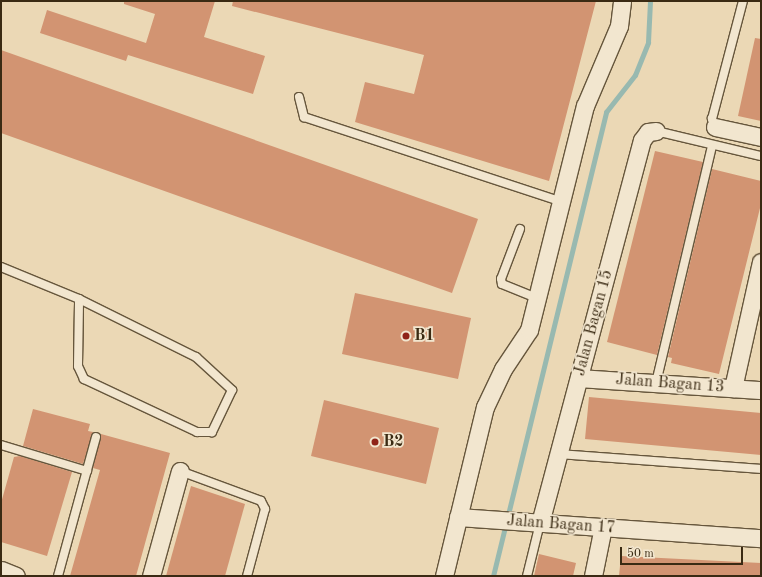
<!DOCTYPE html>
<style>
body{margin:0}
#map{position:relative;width:762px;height:577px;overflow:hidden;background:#ebd8b5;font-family:"Old Standard TT",serif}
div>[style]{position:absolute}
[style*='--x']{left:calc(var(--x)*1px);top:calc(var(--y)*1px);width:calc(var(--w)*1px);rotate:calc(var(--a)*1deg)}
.stream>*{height:5px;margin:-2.5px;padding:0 2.5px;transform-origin:2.5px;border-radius:2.5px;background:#98b9b0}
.building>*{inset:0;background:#d29472}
.roads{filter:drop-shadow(1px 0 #66563c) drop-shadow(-1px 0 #66563c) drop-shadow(0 1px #66563c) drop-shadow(0 -1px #66563c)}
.service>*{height:8px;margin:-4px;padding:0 4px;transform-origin:4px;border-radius:4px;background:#f2e6cf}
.minor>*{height:17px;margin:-8.5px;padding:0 8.5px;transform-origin:8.5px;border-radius:8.5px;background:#f2e6cf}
.dots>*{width:11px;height:11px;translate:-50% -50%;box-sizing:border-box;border:2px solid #f2e6cf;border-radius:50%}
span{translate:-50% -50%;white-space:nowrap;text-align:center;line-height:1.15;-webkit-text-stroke:3.5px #f2e6cf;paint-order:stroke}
.street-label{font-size:16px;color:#3a2a13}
.poi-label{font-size:16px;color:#3a2a13;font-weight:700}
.left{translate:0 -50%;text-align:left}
.frame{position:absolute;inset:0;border:2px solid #3a2a13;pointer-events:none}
.scale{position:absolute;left:620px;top:547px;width:123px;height:18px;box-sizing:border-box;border:2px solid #3a2a13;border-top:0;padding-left:5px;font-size:12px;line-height:14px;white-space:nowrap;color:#3a2a13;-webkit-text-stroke:3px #f2e6cf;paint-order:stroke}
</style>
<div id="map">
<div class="stream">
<i style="--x:493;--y:576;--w:478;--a:-76.3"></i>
<i style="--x:606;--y:112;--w:47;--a:-51.9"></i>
<i style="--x:635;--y:75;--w:35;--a:-68"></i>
<i style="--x:648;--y:42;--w:41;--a:-87.2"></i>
</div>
<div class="building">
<i style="clip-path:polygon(124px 1px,215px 1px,204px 37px,265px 56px,253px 94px,128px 55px,126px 61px,40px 33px,47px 10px,146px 43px,155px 14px,124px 4px)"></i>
<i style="clip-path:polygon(233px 1px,596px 1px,549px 181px,355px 122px,365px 82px,414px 94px,424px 55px,232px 6px)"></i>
<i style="clip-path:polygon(755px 38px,761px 39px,761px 121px,738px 116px)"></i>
<i style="clip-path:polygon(1px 50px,478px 219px,452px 293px,1px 133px)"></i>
<i style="clip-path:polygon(655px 151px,703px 162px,657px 355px,607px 342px)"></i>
<i style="clip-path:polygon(712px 169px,761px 181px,761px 204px,719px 374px,671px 363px,672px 358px,668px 357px)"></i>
<i style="clip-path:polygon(355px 293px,471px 318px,458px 379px,342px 354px)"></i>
<i style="clip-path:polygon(589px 397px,761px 413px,761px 455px,585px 439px)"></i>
<i style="clip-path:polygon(324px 400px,439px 428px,426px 484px,311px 456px)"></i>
<i style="clip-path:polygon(33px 409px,90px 424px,88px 431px,93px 432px,83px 464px,23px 446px)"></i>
<i style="clip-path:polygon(101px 434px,170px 453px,136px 576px,70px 576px,100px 470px,93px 468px)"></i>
<i style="clip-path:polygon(20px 456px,72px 472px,47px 556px,1px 542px,1px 503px,14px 457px)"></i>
<i style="clip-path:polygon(191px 486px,245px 504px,225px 576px,166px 576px)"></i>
<i style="clip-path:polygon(539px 554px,576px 563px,573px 576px,534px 576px)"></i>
<i style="clip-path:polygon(621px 556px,761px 563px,761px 576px,619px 576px)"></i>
</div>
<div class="roads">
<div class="service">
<i style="--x:299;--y:97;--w:21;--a:76"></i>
<i style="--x:304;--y:117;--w:268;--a:18.2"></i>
<i style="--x:715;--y:127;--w:9;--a:-111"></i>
<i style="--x:712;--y:119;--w:122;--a:-75.3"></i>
<i style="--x:656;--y:131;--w:108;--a:13.4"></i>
<i style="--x:520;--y:229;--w:53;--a:110.8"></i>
<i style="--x:501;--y:279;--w:5;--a:79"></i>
<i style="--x:502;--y:284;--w:38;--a:22"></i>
<i style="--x:1;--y:267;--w:84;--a:22.3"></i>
<i style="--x:79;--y:299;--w:131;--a:26.4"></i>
<i style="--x:196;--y:357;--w:49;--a:42.5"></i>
<i style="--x:232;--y:390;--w:47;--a:115.5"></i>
<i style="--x:212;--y:432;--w:15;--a:180"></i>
<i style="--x:197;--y:432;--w:125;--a:-154.9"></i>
<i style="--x:84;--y:379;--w:14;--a:-115"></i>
<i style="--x:78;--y:366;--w:67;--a:-89.1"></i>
<i style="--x:656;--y:383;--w:244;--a:-76.7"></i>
<i style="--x:1;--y:445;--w:90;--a:16.8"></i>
<i style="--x:559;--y:454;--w:203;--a:4.2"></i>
<i style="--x:180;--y:471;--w:86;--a:20.3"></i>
<i style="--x:261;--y:501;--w:9;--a:63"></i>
<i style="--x:265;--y:509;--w:69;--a:105"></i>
<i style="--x:58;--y:576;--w:144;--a:-74.7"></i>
<i style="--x:527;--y:576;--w:55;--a:-76.2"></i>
</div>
<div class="minor">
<i style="--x:715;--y:127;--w:47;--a:12.3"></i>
<i style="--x:579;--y:378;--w:182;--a:3.8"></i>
<i style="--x:733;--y:388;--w:129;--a:-77.5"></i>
<i style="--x:458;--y:517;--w:304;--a:4"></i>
<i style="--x:540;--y:523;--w:396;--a:-75.1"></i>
<i style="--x:642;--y:140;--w:10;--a:-53"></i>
<i style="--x:648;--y:132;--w:8;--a:-7"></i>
<i style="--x:1;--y:570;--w:16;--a:22"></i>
<i style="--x:151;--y:576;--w:109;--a:-74.6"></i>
<i style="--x:444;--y:576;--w:174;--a:-76.4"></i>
<i style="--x:485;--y:407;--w:42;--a:-64.7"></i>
<i style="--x:503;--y:369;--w:47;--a:-56.3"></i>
<i style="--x:529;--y:330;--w:231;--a:-76"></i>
<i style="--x:585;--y:106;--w:87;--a:-67"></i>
<i style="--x:619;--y:26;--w:25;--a:-83"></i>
<i style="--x:593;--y:576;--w:50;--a:-78.5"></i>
</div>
</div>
<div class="dots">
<i style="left:406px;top:336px;background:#8f2418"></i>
<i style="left:375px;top:442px;background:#8f2418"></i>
</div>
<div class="street-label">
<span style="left:594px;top:323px;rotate:-75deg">Jalan Bagan 15</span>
<span style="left:670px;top:384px;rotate:4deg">Jalan Bagan 13</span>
<span style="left:561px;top:525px;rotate:4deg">Jalan Bagan 17</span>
</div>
<div class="poi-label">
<span class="left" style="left:414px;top:336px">B1</span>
<span class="left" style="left:383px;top:442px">B2</span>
</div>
<div class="frame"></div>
<div class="scale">50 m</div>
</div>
